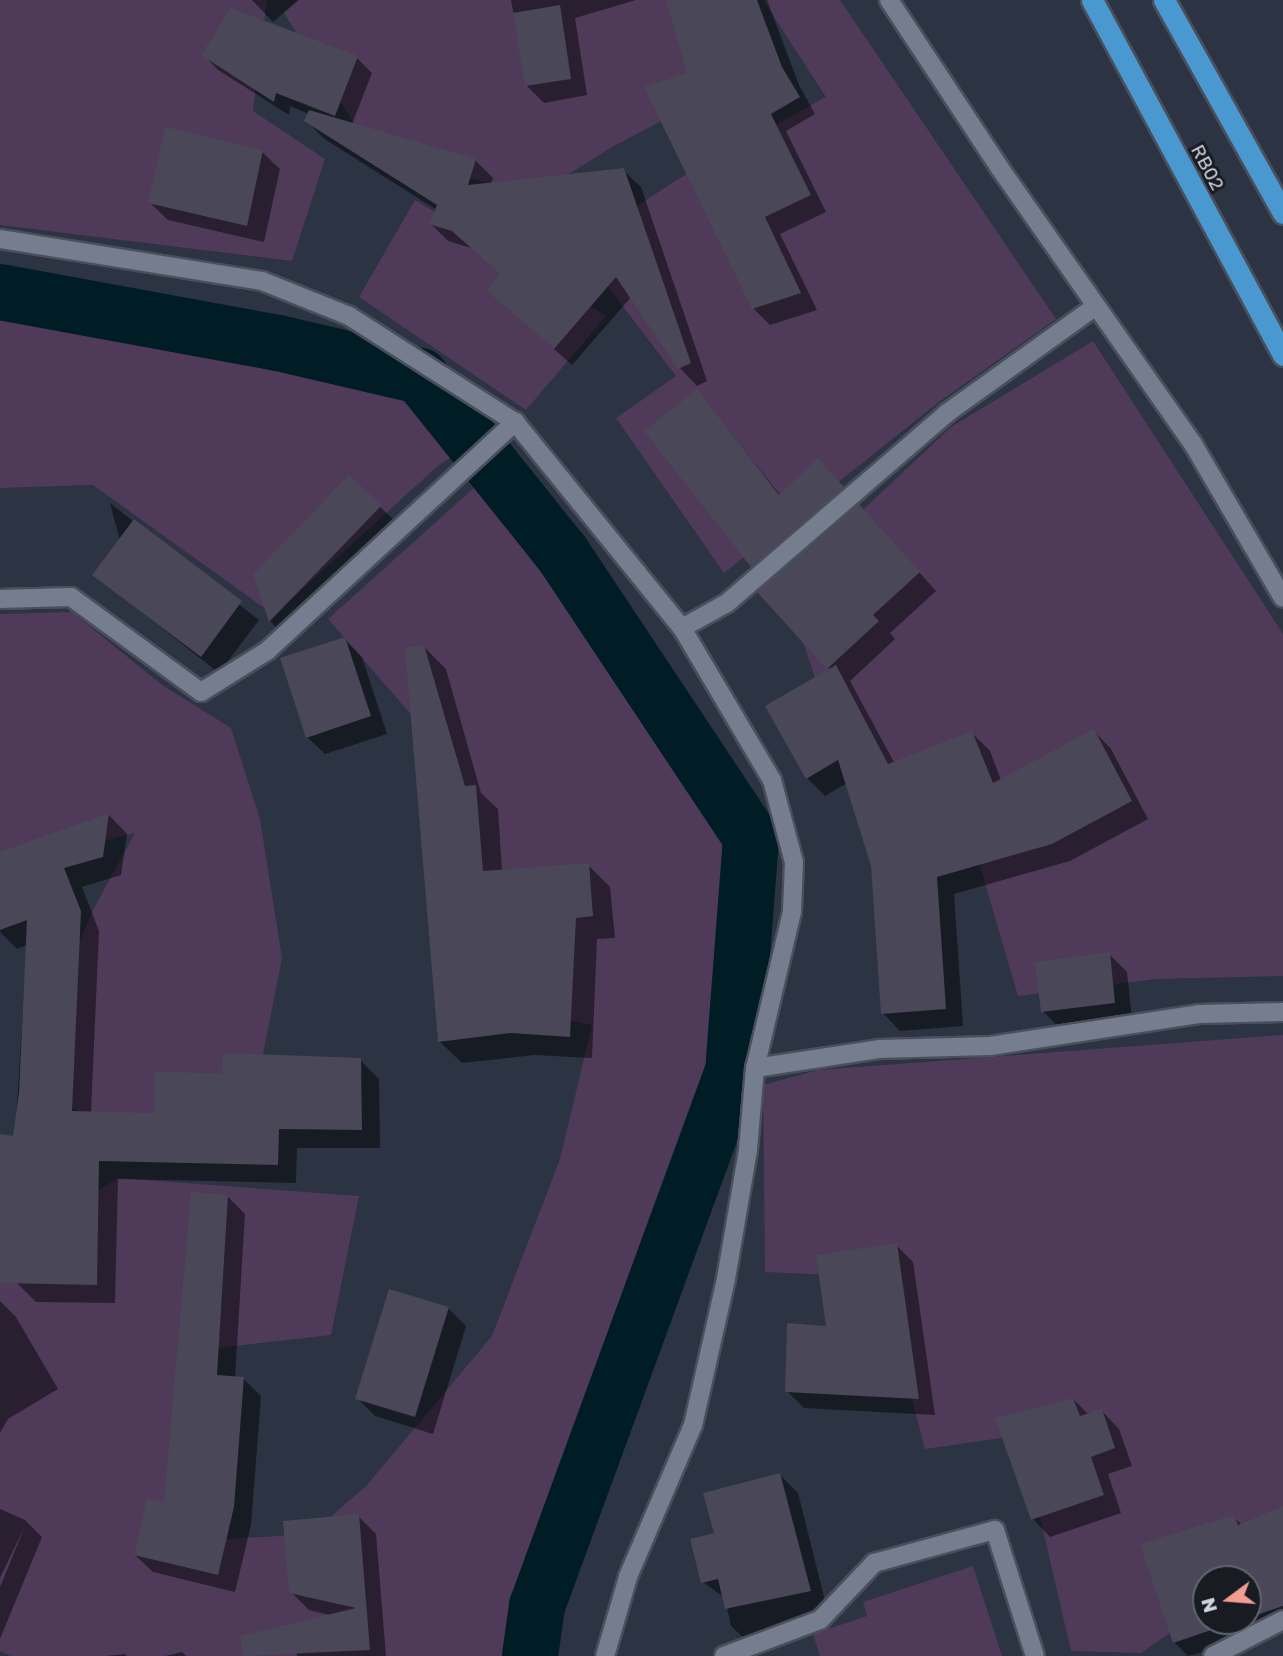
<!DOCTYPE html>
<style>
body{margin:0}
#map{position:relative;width:1283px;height:1656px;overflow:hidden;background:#2c3342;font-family:"Golos Text",sans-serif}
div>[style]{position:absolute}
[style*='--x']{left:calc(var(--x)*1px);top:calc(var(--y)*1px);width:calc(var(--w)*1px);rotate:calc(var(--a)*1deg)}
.green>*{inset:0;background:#503a5a}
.shadow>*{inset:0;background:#0007}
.canal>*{height:56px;margin:-28px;padding:0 28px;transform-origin:28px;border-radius:28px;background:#001d25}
.building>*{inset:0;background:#494758}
.roads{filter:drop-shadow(2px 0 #494f5b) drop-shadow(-2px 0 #494f5b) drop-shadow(0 2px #494f5b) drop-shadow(0 -2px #494f5b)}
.lane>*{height:18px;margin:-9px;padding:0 9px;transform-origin:9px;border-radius:9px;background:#757d8e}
.street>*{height:18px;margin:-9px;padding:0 9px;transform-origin:9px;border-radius:9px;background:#757d8e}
.highway>*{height:21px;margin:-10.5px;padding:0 10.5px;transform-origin:10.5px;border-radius:10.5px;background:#4998cf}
span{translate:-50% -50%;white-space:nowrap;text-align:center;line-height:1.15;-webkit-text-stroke:6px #181b22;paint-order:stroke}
.street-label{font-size:19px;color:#cfd4dd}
.north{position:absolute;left:1192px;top:1565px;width:70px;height:70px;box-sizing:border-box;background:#181b22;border:2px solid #61656d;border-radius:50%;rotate:254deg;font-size:19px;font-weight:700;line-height:28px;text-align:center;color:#cfd4dd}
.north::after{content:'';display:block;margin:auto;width:24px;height:32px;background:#f59c90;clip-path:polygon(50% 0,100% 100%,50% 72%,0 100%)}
</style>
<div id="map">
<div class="green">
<i style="clip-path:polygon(0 0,267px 0,253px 111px,325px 159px,292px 261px,0 225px)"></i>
<i style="clip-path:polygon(299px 0,727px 0,764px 67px,612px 147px,537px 194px,375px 156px,284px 13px)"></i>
<i style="clip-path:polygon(763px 0,840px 0,1056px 319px,939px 402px,724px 573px,616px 418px,676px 376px,577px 246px,675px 181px,826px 97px)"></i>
<i style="clip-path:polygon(415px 200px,606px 316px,526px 410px,359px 297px)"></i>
<i style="clip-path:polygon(0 302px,279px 352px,423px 406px,463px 451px,440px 464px,274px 615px,93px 485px,0 488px)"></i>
<i style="clip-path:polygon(1093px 341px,1283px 634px,1283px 976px,1157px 979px,1018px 996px,949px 760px,873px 783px,820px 693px,784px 584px,951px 427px)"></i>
<i style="clip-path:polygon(485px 478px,554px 556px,742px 847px,727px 1061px,531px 1596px,517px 1656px,11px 1656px,0 1651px,0 1254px,118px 1178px,359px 1196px,331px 1335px,216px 1348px,196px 1541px,311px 1534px,367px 1485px,492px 1336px,560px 1159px,592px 1025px,476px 1000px,416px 720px,328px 619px)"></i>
<i style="clip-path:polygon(72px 612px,162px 685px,231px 728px,260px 819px,282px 958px,252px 1110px,107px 1124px,47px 1097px,58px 990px,94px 908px,135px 833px,0 868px,0 614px)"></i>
<i style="clip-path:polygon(1283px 1035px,1283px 1569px,1248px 1579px,1206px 1579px,1206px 1608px,1141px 1653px,1071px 1651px,1021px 1435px,925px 1449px,880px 1277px,765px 1272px,763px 1085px,818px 1070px)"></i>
<i style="clip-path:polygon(973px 1566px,1002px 1656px,820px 1656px,813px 1634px,867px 1616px,863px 1602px)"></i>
</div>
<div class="shadow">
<i style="clip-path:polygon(252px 0,298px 0,273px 22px)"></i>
<i style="clip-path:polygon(511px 0,636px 0,575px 18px,587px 95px,544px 103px,527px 86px)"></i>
<i style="clip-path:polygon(668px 0,767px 0,799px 85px,815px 114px,786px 131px,826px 212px,780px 234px,817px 310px,770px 325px,753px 308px)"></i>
<i style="clip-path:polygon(204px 55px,357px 58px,372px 73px,352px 124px,476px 161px,493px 178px,491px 184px,623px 170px,641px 187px,707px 381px,697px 386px,680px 368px,632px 296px,572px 365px,488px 290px,502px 275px,471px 248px,448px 241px,431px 224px,437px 210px,323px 138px,306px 120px,309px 114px,290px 106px,289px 115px,218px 70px)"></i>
<i style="clip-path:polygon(262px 152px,280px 169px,264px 242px,168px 220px,150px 203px)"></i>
<i style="clip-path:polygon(697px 391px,781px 496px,833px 476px,936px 591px,890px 633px,895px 639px,850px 681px,895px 764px,972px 733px,990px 751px,1001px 780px,1094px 731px,1111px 749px,1148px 819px,1070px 861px,954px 894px,963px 1026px,900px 1031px,883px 1013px,873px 866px,847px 783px,825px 796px,807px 778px,830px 670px,759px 593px,770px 584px,646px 431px)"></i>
<i style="clip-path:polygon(349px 477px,398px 524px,287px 638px,270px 621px,255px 574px)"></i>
<i style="clip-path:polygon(110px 503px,259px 620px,219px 673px,97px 577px,120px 541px)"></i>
<i style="clip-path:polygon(344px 639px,362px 657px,387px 734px,325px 754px,307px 737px)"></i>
<i style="clip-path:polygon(424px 647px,446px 669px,481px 793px,498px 809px,502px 871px,588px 865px,610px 887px,615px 938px,597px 939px,592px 1058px,534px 1055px,462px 1063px,439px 1041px)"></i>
<i style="clip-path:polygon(109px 815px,127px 834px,121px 875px,82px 887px,99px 931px,91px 1113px,156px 1114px,224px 1075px,360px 1060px,379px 1079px,380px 1148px,297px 1148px,296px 1183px,118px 1179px,115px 1303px,36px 1302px,17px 1283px,0 1200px,0 1136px,15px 1138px,27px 945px,17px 949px,0 932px,0 853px)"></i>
<i style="clip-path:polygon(1109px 954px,1127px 972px,1132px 1020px,1060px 1029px,1043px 1011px)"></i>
<i style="clip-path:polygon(227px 1196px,245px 1214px,235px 1378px,243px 1378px,261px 1396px,251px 1525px,235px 1592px,153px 1572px,135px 1555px,166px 1504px)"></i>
<i style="clip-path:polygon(896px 1245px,913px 1262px,935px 1415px,804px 1408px,787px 1391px,828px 1328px)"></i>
<i style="clip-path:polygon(0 1301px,16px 1317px,58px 1389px,8px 1419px,0 1433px)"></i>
<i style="clip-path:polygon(448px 1308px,466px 1326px,433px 1434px,375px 1416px,357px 1398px)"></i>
<i style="clip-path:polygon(1073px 1399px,1089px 1415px,1102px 1411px,1119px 1429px,1132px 1466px,1108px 1474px,1121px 1513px,1050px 1537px,1033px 1519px)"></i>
<i style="clip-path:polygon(780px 1475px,798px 1493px,827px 1609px,803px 1615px,807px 1629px,749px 1643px,731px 1626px,725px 1598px,703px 1582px)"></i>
<i style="clip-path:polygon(evenodd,1283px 1508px,1283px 1631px,1188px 1656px,1174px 1642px,1233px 1517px,1242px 1525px,1283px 1508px,1206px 1579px,1248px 1579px,1248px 1621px,1206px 1621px,1206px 1579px)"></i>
<i style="clip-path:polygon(0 1509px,25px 1520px,42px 1537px,0 1639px,0 1587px,25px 1526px,0 1578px)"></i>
<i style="clip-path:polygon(358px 1516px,376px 1534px,386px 1656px,297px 1656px,294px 1625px,333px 1616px,309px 1610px,291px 1592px)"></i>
<i style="clip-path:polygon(182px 1652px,186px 1656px,165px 1656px)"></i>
<i style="clip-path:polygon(125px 1654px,127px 1656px,106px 1656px)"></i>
</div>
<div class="canal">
<i style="--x:0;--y:292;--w:283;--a:10.4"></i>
<i style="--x:278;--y:343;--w:146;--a:13.1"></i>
<i style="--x:420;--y:376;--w:227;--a:51.3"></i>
<i style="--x:562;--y:553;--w:342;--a:56.4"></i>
<i style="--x:751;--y:838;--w:234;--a:94.4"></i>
<i style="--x:733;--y:1071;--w:570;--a:110.12"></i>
<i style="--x:537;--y:1606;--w:50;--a:98"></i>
</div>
<div class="building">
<i style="clip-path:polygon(666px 0,757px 0,782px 67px,800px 97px,771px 114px,811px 195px,765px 217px,801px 293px,752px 309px,644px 87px,687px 73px)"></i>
<i style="clip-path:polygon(560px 5px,571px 79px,525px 86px,513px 13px)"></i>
<i style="clip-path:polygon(231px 8px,358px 56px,335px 116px,276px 93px,274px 102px,201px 55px)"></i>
<i style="clip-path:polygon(309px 110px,476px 159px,468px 185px,624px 168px,691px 363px,678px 369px,616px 277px,554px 349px,486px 290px,500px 274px,452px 231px,429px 224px,437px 205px,304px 121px)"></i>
<i style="clip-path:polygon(165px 127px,263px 150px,247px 226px,148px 203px)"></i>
<i style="clip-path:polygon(697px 389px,779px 495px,818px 458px,844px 487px,751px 567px,644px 431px)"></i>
<i style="clip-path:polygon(349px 475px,382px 505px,269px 622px,253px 574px)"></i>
<i style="clip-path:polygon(859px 504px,920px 572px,873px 615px,879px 621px,827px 669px,757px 592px)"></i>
<i style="clip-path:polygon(134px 519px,242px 601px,201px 657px,92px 575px)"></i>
<i style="clip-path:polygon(345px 637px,371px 716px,306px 738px,280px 658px)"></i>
<i style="clip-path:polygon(424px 645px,465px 786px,476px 785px,483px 871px,589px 863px,593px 916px,576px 918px,570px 1037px,511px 1033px,438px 1042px,405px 648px)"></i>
<i style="clip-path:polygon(836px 665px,888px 764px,972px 731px,993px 783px,1094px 729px,1132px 801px,1052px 844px,937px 877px,946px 1009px,881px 1014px,871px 866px,838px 760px,806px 779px,765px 706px)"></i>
<i style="clip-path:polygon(109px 813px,103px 857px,64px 868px,81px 911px,72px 1111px,154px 1113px,155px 1071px,222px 1074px,223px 1053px,361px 1058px,362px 1130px,279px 1129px,278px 1165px,99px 1161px,97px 1285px,0 1283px,0 1134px,13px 1136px,19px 1093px,27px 920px,0 930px,0 852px)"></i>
<i style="clip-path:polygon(1110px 952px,1115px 1003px,1041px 1012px,1035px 962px)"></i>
<i style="clip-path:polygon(191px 1192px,228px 1195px,217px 1375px,244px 1377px,234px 1507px,218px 1575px,134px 1555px,147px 1498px,164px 1502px)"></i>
<i style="clip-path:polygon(897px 1243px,919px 1399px,785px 1392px,787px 1323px,826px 1326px,816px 1255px)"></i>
<i style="clip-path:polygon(389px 1289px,449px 1307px,415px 1417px,355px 1399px)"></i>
<i style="clip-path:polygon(1073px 1398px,1080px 1416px,1102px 1409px,1115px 1448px,1091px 1457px,1104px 1495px,1031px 1520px,995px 1418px)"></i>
<i style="clip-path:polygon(780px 1473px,811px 1591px,725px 1609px,718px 1579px,701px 1583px,690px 1539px,714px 1533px,703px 1493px)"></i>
<i style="clip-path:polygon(1283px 1506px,1283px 1606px,1248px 1618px,1248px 1579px,1206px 1579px,1206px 1621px,1238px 1621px,1173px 1643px,1140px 1544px,1234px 1515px,1238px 1525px)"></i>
<i style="clip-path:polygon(359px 1514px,370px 1650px,243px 1656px,240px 1636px,356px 1608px,289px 1593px,283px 1521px)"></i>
</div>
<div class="roads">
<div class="lane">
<i style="--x:889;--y:0;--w:200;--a:56.6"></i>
<i style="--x:999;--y:167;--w:338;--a:55"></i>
<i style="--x:1193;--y:444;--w:178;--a:59.7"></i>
<i style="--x:0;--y:599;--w:71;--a:-1.6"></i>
<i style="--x:71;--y:597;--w:161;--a:36.2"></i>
<i style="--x:201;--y:692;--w:78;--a:-31.8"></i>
<i style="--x:267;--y:651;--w:338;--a:-42.7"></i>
<i style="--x:682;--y:628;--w:51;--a:-29.1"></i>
<i style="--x:727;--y:603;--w:291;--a:-40.8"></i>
<i style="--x:947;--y:413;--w:183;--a:-35.7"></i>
<i style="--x:755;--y:1068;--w:125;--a:-8.7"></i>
<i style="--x:879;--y:1049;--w:111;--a:-1.5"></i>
<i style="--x:990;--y:1046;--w:211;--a:-8.7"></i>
<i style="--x:1199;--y:1014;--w:84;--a:-1.4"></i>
<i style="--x:724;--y:1656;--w:103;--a:-20.6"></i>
<i style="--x:820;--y:1620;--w:79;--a:-46.5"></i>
<i style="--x:874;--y:1563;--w:125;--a:-15.3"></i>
<i style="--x:995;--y:1530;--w:132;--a:72.4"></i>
<i style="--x:1213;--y:1656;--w:79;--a:-27.2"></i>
</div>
<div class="street">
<i style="--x:0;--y:239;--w:265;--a:9.1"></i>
<i style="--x:262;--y:281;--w:94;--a:21.9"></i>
<i style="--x:349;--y:316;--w:197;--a:32.6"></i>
<i style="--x:515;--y:422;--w:265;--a:51"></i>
<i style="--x:682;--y:628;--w:177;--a:59.4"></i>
<i style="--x:772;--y:780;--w:85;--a:75"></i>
<i style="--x:794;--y:862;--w:50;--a:92.3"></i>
<i style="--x:792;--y:912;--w:160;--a:103.3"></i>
<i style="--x:755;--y:1068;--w:82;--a:94.9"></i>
<i style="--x:748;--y:1150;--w:131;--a:99.7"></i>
<i style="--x:726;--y:1279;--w:150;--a:102.7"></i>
<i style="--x:693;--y:1425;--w:165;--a:113.2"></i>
<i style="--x:628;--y:1577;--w:82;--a:106.2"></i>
</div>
<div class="highway">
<i style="--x:1092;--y:0;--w:403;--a:61.7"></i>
<i style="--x:1164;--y:0;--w:244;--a:60.8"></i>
</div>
</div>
<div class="street-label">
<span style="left:1208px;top:167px;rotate:62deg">RB02</span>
</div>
<div class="north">N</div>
</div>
